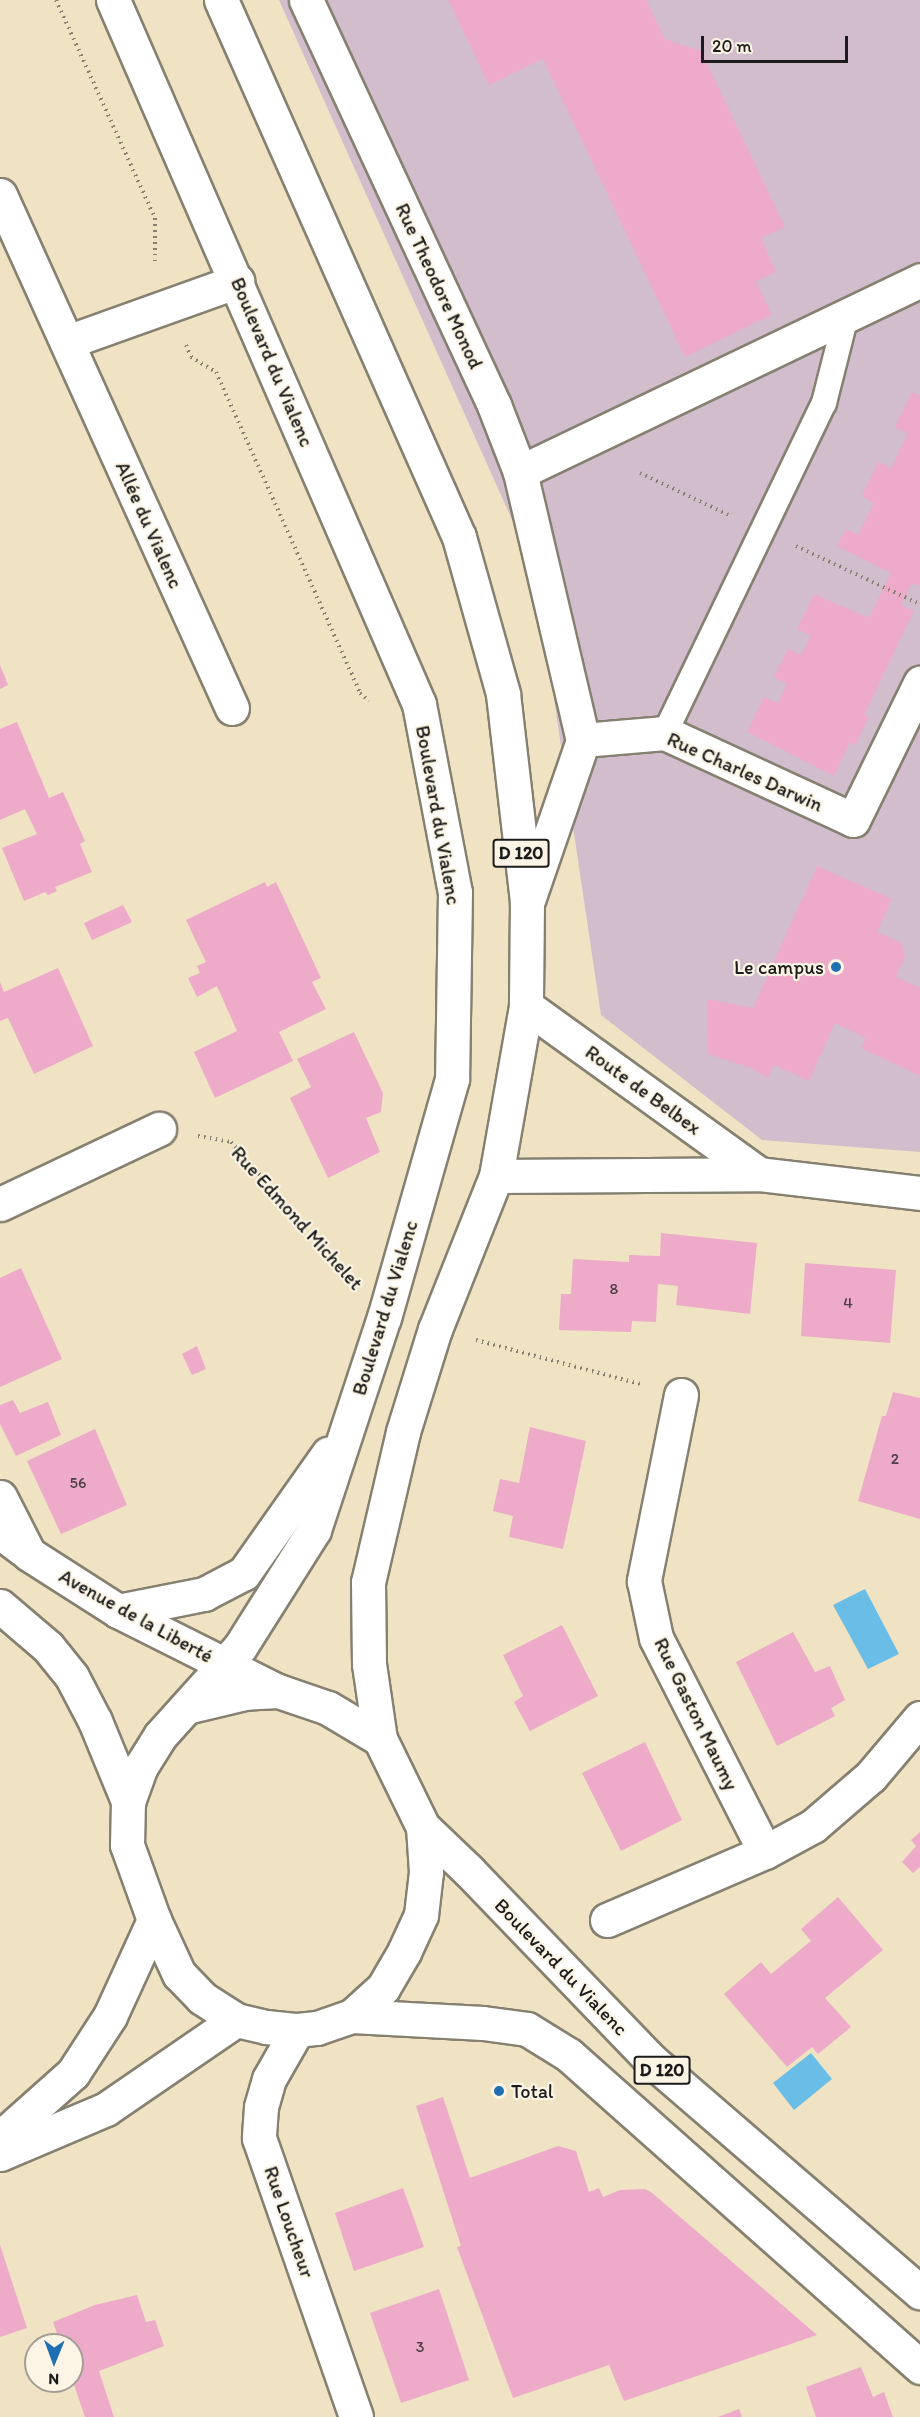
<!DOCTYPE html>
<meta charset="utf-8">
<style>
body{margin:0}
#map{position:relative;width:920px;height:2417px;overflow:hidden;background:#efe3c4;font-family:Itim,sans-serif}
div>[style]{position:absolute}
[style*='--x']{left:calc(var(--x)*1px);top:calc(var(--y)*1px);width:calc(var(--w)*1px);rotate:calc(var(--a)*1deg)}
.industrial>*{inset:0;background:#d1bdcc}
.water>*{inset:0;background:#6abde6}
.building>*{inset:0;background:#edaac9}
.path>*{height:4px;margin-top:-2px;transform-origin:0;background:repeating-linear-gradient(90deg,#868070 0 1.5px,transparent 0 6px)}
.roads{filter:drop-shadow(2px 0 #868070) drop-shadow(-2px 0 #868070) drop-shadow(0 2px #868070) drop-shadow(0 -2px #868070)}
.service>*{height:24px;margin:-12px;padding:0 12px;transform-origin:12px;border-radius:12px;background:#fff}
.minor>*{height:33px;margin:-16.5px;padding:0 16.5px;transform-origin:16.5px;border-radius:16.5px;background:#fff}
.tertiary>*{height:33px;margin:-16.5px;padding:0 16.5px;transform-origin:16.5px;border-radius:16.5px;background:#fff}
.secondary>*{height:33px;margin:-16.5px;padding:0 16.5px;transform-origin:16.5px;border-radius:16.5px;background:#fff}
.primary>*{height:33px;margin:-16.5px;padding:0 16.5px;transform-origin:16.5px;border-radius:16.5px;background:#fff}
.dots>*{width:16px;height:16px;translate:-50% -50%;box-sizing:border-box;border:3px solid #fcf5e5;border-radius:50%}
span{translate:-50% -50%;white-space:nowrap;text-align:center;line-height:1.15;-webkit-text-stroke:4.5px #fcf5e5;paint-order:stroke}
.number-label{font-size:16px;color:#504047}
.number-label span{-webkit-text-stroke-width:0}
.shield-label span{padding:2px 4px;background:#fcf5e5;border:2px solid;border-radius:4px;-webkit-text-stroke-width:0}
.shield-label{font-size:18px;color:#1c1c1c;font-weight:700}
.street-label{font-size:20px;color:#1c1c1c}
.poi-label{font-size:20px;color:#1c1c1c}
.right{translate:-100% -50%;text-align:right}
.left{translate:0 -50%;text-align:left}
.north{position:absolute;left:24px;top:2333px;width:60px;height:60px;box-sizing:border-box;background:#fcf5e5;border:2px solid #a29e95;border-radius:50%;rotate:181deg;font-size:16px;font-weight:700;line-height:24px;text-align:center;color:#1c1c1c}
.north::after{content:'';display:block;margin:auto;width:21px;height:27px;background:#1f6fb2;clip-path:polygon(50% 0,100% 100%,50% 72%,0 100%)}
.scale{position:absolute;left:701px;top:36px;width:147px;height:27px;box-sizing:border-box;border:3px solid #1c1c1c;border-top:0;padding-left:8px;font-size:18px;line-height:21px;white-space:nowrap;color:#1c1c1c;-webkit-text-stroke:4px #fcf5e5;paint-order:stroke}
</style>
<div id="map">
<div class="industrial">
<i style="clip-path:polygon(279px 0,920px 0,920px 1152px,762px 1140px,601px 1015px,535px 571px)"></i>
</div>
<div class="water">
<i style="clip-path:polygon(865px 1589px,899px 1654px,868px 1669px,833px 1605px)"></i>
<i style="clip-path:polygon(811px 2053px,832px 2079px,794px 2110px,773px 2083px)"></i>
</div>
<div class="building">
<i style="clip-path:polygon(448px 0,646px 0,665px 39px,701px 51px,785px 227px,761px 238px,776px 272px,756px 281px,772px 315px,685px 357px,543px 59px,489px 85px)"></i>
<i style="clip-path:polygon(912px 392px,920px 396px,920px 586px,912px 583px,901px 605px,914px 611px,864px 715px,869px 717px,856px 745px,850px 742px,834px 776px,747px 732px,764px 697px,778px 703px,787px 684px,774px 677px,788px 649px,801px 655px,811px 636px,797px 629px,814px 594px,869px 618px,891px 573px,837px 546px,846px 529px,858px 535px,874px 503px,862px 496px,878px 462px,891px 468px,908px 433px,895px 427px)"></i>
<i style="clip-path:polygon(0 665px,8px 685px,0 689px)"></i>
<i style="clip-path:polygon(17px 722px,49px 798px,63px 792px,85px 841px,80px 844px,92px 872px,55px 887px,57px 891px,48px 895px,45px 892px,24px 901px,2px 848px,37px 834px,25px 809px,0 820px,0 729px)"></i>
<i style="clip-path:polygon(817px 866px,892px 899px,877px 932px,901px 943px,905px 957px,896px 977px,920px 988px,920px 1076px,861px 1048px,866px 1038px,835px 1023px,809px 1081px,774px 1065px,768px 1078px,751px 1068px,708px 1054px,707px 999px,753px 1008px)"></i>
<i style="clip-path:polygon(265px 882px,267px 887px,276px 882px,321px 978px,312px 982px,326px 1009px,279px 1032px,293px 1061px,215px 1098px,194px 1052px,237px 1031px,217px 986px,197px 997px,188px 978px,200px 973px,197px 966px,206px 962px,186px 920px)"></i>
<i style="clip-path:polygon(123px 905px,132px 922px,92px 940px,84px 923px)"></i>
<i style="clip-path:polygon(58px 968px,93px 1046px,34px 1074px,8px 1018px,0 1021px,0 982px,4px 992px)"></i>
<i style="clip-path:polygon(354px 1032px,383px 1093px,381px 1112px,366px 1118px,380px 1152px,328px 1178px,290px 1098px,311px 1087px,297px 1059px)"></i>
<i style="clip-path:polygon(661px 1233px,757px 1243px,750px 1314px,676px 1305px,678px 1286px,658px 1284px,656px 1322px,632px 1321px,631px 1332px,559px 1330px,561px 1294px,571px 1294px,573px 1259px,629px 1262px,629px 1255px,660px 1256px)"></i>
<i style="clip-path:polygon(805px 1263px,896px 1270px,890px 1343px,801px 1336px)"></i>
<i style="clip-path:polygon(21px 1268px,62px 1359px,0 1387px,0 1278px)"></i>
<i style="clip-path:polygon(197px 1346px,206px 1369px,192px 1375px,182px 1354px)"></i>
<i style="clip-path:polygon(893px 1392px,920px 1398px,920px 1519px,858px 1501px,882px 1416px,886px 1416px)"></i>
<i style="clip-path:polygon(13px 1400px,20px 1413px,48px 1402px,61px 1435px,16px 1456px,0 1424px,0 1405px)"></i>
<i style="clip-path:polygon(530px 1427px,586px 1441px,563px 1549px,509px 1537px,513px 1516px,493px 1511px,500px 1479px,519px 1483px)"></i>
<i style="clip-path:polygon(95px 1429px,127px 1505px,61px 1534px,27px 1461px)"></i>
<i style="clip-path:polygon(562px 1625px,598px 1696px,530px 1731px,514px 1702px,523px 1696px,503px 1655px)"></i>
<i style="clip-path:polygon(793px 1632px,815px 1672px,830px 1666px,845px 1700px,831px 1708px,835px 1716px,777px 1746px,736px 1662px)"></i>
<i style="clip-path:polygon(645px 1742px,682px 1820px,621px 1851px,582px 1773px)"></i>
<i style="clip-path:polygon(920px 1832px,920px 1867px,913px 1873px,902px 1862px,916px 1846px,911px 1840px)"></i>
<i style="clip-path:polygon(838px 1897px,883px 1950px,825px 1998px,851px 2027px,818px 2054px,812px 2047px,787px 2067px,724px 1994px,761px 1962px,771px 1974px,811px 1941px,801px 1929px)"></i>
<i style="clip-path:polygon(443px 2097px,470px 2178px,558px 2146px,576px 2151px,589px 2192px,599px 2188px,603px 2197px,620px 2190px,645px 2189px,651px 2192px,817px 2335px,624px 2401px,609px 2365px,513px 2398px,457px 2247px,461px 2246px,416px 2106px)"></i>
<i style="clip-path:polygon(403px 2188px,424px 2247px,354px 2271px,335px 2213px)"></i>
<i style="clip-path:polygon(0 2245px,27px 2328px,0 2337px)"></i>
<i style="clip-path:polygon(439px 2289px,469px 2380px,401px 2403px,370px 2313px)"></i>
<i style="clip-path:polygon(137px 2295px,146px 2322px,155px 2320px,164px 2346px,99px 2371px,114px 2417px,85px 2417px,72px 2379px,72px 2345px,61px 2345px,53px 2322px,95px 2305px)"></i>
<i style="clip-path:polygon(861px 2367px,873px 2397px,884px 2392px,893px 2417px,816px 2417px,806px 2387px)"></i>
<i style="clip-path:polygon(739px 2409px,742px 2417px,718px 2417px)"></i>
</div>
<div class="path">
<i style="--x:56;--y:0;--w:239;--a:65.6"></i>
<i style="--x:155;--y:218;--w:48;--a:90"></i>
<i style="--x:186;--y:345;--w:13;--a:67"></i>
<i style="--x:191;--y:357;--w:29;--a:31"></i>
<i style="--x:216;--y:372;--w:352;--a:65.8"></i>
<i style="--x:360;--y:693;--w:12;--a:42"></i>
<i style="--x:640;--y:473;--w:98;--a:25.3"></i>
<i style="--x:796;--y:546;--w:137;--a:25.1"></i>
<i style="--x:198;--y:1136;--w:34;--a:10"></i>
<i style="--x:231;--y:1142;--w:181;--a:48.8"></i>
<i style="--x:476;--y:1340;--w:170;--a:15"></i>
</div>
<div class="roads">
<div class="service">
<i style="--x:665;--y:733;--w:366;--a:-64.3"></i>
<i style="--x:824;--y:403;--w:90;--a:-75.8"></i>
</div>
<div class="minor">
<i style="--x:306;--y:0;--w:447;--a:65.1"></i>
<i style="--x:494;--y:405;--w:72;--a:68.8"></i>
<i style="--x:520;--y:472;--w:275;--a:76.8"></i>
<i style="--x:0;--y:195;--w:563;--a:65.67"></i>
<i style="--x:67;--y:342;--w:181;--a:-19.7"></i>
<i style="--x:520;--y:472;--w:444;--a:-25.6"></i>
<i style="--x:583;--y:740;--w:82;--a:-4.9"></i>
<i style="--x:665;--y:733;--w:207;--a:24.8"></i>
<i style="--x:853;--y:820;--w:153;--a:-63.9"></i>
<i style="--x:527;--y:903;--w:172;--a:-71"></i>
<i style="--x:526;--y:1006;--w:287;--a:35.8"></i>
<i style="--x:496;--y:1176;--w:263;--a:-0.4"></i>
<i style="--x:759;--y:1174;--w:162;--a:6.7"></i>
<i style="--x:0;--y:1204;--w:176;--a:-25.3"></i>
<i style="--x:681;--y:1395;--w:190;--a:101.3"></i>
<i style="--x:644;--y:1581;--w:58;--a:78.1"></i>
<i style="--x:656;--y:1638;--w:240;--a:63"></i>
<i style="--x:0;--y:1497;--w:64;--a:63"></i>
<i style="--x:607;--y:1920;--w:172;--a:-23.3"></i>
<i style="--x:765;--y:1852;--w:55;--a:-28.4"></i>
<i style="--x:813;--y:1826;--w:77;--a:-40.8"></i>
<i style="--x:871;--y:1776;--w:76;--a:-49.8"></i>
<i style="--x:297;--y:2030;--w:56;--a:119.7"></i>
<i style="--x:269;--y:2079;--w:29;--a:106"></i>
<i style="--x:261;--y:2107;--w:31;--a:94"></i>
<i style="--x:259;--y:2138;--w:295;--a:70.8"></i>
</div>
<div class="tertiary">
<i style="--x:0;--y:1532;--w:36;--a:37"></i>
<i style="--x:29;--y:1554;--w:106;--a:32.6"></i>
<i style="--x:118;--y:1611;--w:179;--a:26.6"></i>
<i style="--x:0;--y:1606;--w:63;--a:40.5"></i>
<i style="--x:48;--y:1647;--w:38;--a:51"></i>
<i style="--x:72;--y:1677;--w:50;--a:62.4"></i>
<i style="--x:95;--y:1721;--w:87;--a:67.6"></i>
</div>
<div class="secondary">
<i style="--x:0;--y:2138;--w:98;--a:-41.7"></i>
<i style="--x:73;--y:2073;--w:68;--a:-57"></i>
<i style="--x:110;--y:2016;--w:106;--a:-65.4"></i>
<i style="--x:0;--y:2154;--w:115;--a:-23"></i>
<i style="--x:106;--y:2109;--w:158;--a:-34.4"></i>
</div>
<div class="primary">
<i style="--x:113;--y:0;--w:768;--a:66.51"></i>
<i style="--x:419;--y:704;--w:191;--a:79.2"></i>
<i style="--x:455;--y:892;--w:187;--a:90.9"></i>
<i style="--x:452;--y:1079;--w:248;--a:105.9"></i>
<i style="--x:384;--y:1317;--w:224;--a:108.2"></i>
<i style="--x:314;--y:1530;--w:138;--a:122.3"></i>
<i style="--x:240;--y:1647;--w:120;--a:132"></i>
<i style="--x:160;--y:1736;--w:36;--a:122"></i>
<i style="--x:141;--y:1766;--w:37;--a:110"></i>
<i style="--x:128;--y:1801;--w:44;--a:91.3"></i>
<i style="--x:127;--y:1845;--w:80;--a:70.2"></i>
<i style="--x:154;--y:1920;--w:60;--a:65.2"></i>
<i style="--x:179;--y:1974;--w:33;--a:46"></i>
<i style="--x:202;--y:1998;--w:40;--a:32.9"></i>
<i style="--x:236;--y:2020;--w:31;--a:13"></i>
<i style="--x:266;--y:2027;--w:31;--a:6"></i>
<i style="--x:297;--y:2030;--w:20;--a:-6"></i>
<i style="--x:317;--y:2028;--w:37;--a:-19"></i>
<i style="--x:352;--y:2016;--w:42;--a:-42.1"></i>
<i style="--x:383;--y:1988;--w:42;--a:-59.7"></i>
<i style="--x:404;--y:1952;--w:41;--a:-65.3"></i>
<i style="--x:421;--y:1915;--w:43;--a:-83.4"></i>
<i style="--x:426;--y:1872;--w:45;--a:-93.8"></i>
<i style="--x:423;--y:1827;--w:98;--a:-116"></i>
<i style="--x:380;--y:1739;--w:61;--a:-149.2"></i>
<i style="--x:328;--y:1708;--w:53;--a:-161.2"></i>
<i style="--x:278;--y:1691;--w:33;--a:177"></i>
<i style="--x:245;--y:1693;--w:57;--a:166.7"></i>
<i style="--x:221;--y:0;--w:587;--a:66.1"></i>
<i style="--x:459;--y:537;--w:163;--a:74.3"></i>
<i style="--x:503;--y:694;--w:210;--a:83.4"></i>
<i style="--x:527;--y:903;--w:103;--a:90.6"></i>
<i style="--x:526;--y:1006;--w:173;--a:100"></i>
<i style="--x:496;--y:1176;--w:165;--a:111.7"></i>
<i style="--x:435;--y:1329;--w:108;--a:107.3"></i>
<i style="--x:403;--y:1432;--w:154;--a:103.1"></i>
<i style="--x:368;--y:1582;--w:82;--a:89.3"></i>
<i style="--x:369;--y:1664;--w:76;--a:81.7"></i>
<i style="--x:118;--y:1611;--w:88;--a:-11.2"></i>
<i style="--x:204;--y:1594;--w:45;--a:-27.7"></i>
<i style="--x:244;--y:1573;--w:146;--a:-54.8"></i>
<i style="--x:423;--y:1827;--w:64;--a:43.7"></i>
<i style="--x:469;--y:1871;--w:264;--a:46.1"></i>
<i style="--x:652;--y:2061;--w:354;--a:40.8"></i>
<i style="--x:352;--y:2016;--w:131;--a:3.1"></i>
<i style="--x:483;--y:2023;--w:44;--a:7.8"></i>
<i style="--x:527;--y:2029;--w:49;--a:31.8"></i>
<i style="--x:569;--y:2055;--w:470;--a:41.6"></i>
</div>
</div>
<div class="dots">
<i style="left:836px;top:967px;background:#1f6fb2"></i>
<i style="left:499px;top:2091px;background:#1f6fb2"></i>
</div>
<div class="number-label">
<span style="left:614px;top:1289px">8</span>
<span style="left:848px;top:1303px">4</span>
<span style="left:895px;top:1459px">2</span>
<span style="left:78px;top:1483px">56</span>
<span style="left:420px;top:2347px">3</span>
</div>
<div class="shield-label">
<span style="left:521px;top:853px">D 120</span>
<span style="left:662px;top:2070px">D 120</span>
</div>
<div class="street-label">
<span style="left:439px;top:286px;rotate:65deg">Rue Theodore Monod</span>
<span style="left:272px;top:362px;rotate:67deg">Boulevard du Vialenc</span>
<span style="left:149px;top:525px;rotate:66deg">Allée du Vialenc</span>
<span style="left:745px;top:772px;rotate:24deg">Rue Charles Darwin</span>
<span style="left:438px;top:815px;rotate:80deg">Boulevard du Vialenc</span>
<span style="left:643px;top:1090px;rotate:36deg">Route de Belbex</span>
<span style="left:297px;top:1218px;rotate:48deg">Rue Edmond Michelet</span>
<span style="left:385px;top:1308px;rotate:-73deg">Boulevard du Vialenc</span>
<span style="left:136px;top:1616px;rotate:29deg">Avenue de la Liberté</span>
<span style="left:696px;top:1714px;rotate:64deg">Rue Gaston Maumy</span>
<span style="left:561px;top:1967px;rotate:46deg">Boulevard du Vialenc</span>
<span style="left:289px;top:2222px;rotate:71deg">Rue Loucheur</span>
</div>
<div class="poi-label">
<span class="right" style="left:824px;top:967px">Le campus</span>
<span class="left" style="left:511px;top:2091px">Total</span>
</div>
<div class="north">N</div>
<div class="scale">20 m</div>
</div>
